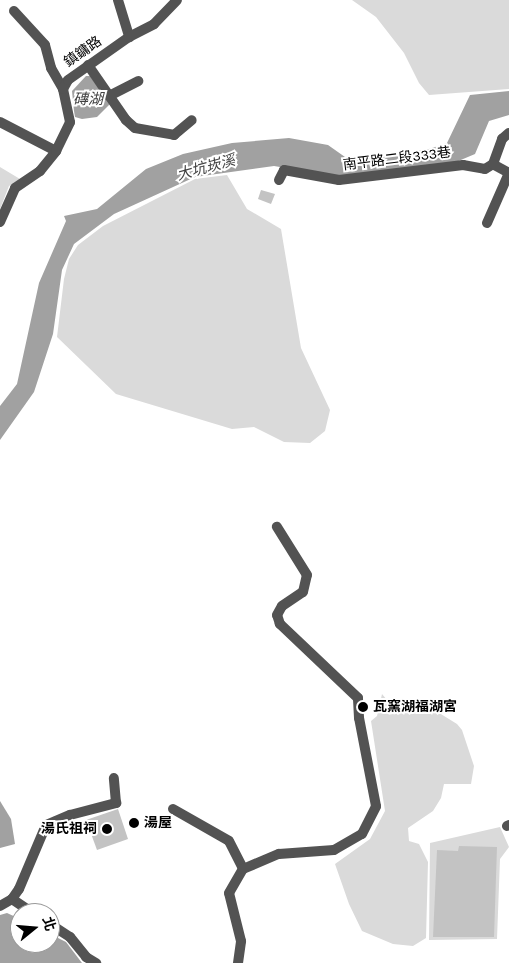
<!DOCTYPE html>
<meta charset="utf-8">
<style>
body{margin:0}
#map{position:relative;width:509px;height:963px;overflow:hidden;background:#fff;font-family:Karla,"Noto Sans TC",sans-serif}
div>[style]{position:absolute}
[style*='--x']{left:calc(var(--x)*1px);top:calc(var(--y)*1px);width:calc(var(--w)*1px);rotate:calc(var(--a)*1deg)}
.green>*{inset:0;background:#dadada}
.water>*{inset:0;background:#a1a1a1}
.building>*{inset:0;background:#c3c3c3}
.minor>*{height:10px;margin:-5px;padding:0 5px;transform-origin:5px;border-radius:5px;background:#535353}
.dots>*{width:14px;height:14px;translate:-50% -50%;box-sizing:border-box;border:2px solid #fff;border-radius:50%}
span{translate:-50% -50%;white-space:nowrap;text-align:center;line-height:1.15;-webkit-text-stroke:4px #fff;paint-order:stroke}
.street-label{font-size:14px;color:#000}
.poi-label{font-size:14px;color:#000;font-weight:700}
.left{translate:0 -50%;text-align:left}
.right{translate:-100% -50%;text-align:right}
.water-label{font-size:15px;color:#424242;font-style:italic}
.north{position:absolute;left:10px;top:903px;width:50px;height:50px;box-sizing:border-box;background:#fff;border:1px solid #999;border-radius:50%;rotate:73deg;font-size:14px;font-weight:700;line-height:20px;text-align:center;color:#000}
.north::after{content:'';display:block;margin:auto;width:18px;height:22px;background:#000;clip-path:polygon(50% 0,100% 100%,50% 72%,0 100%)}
</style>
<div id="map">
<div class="green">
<i style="clip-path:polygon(352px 0,509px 0,509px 89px,429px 95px,419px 83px,404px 53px,376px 17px)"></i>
<i style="clip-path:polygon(0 167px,20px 179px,9px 186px,0 209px)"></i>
<i style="clip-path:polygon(227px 175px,247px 209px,281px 229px,301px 348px,330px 410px,325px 431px,310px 443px,284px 442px,254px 427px,232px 429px,116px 394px,57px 337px,64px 279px,69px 259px,78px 245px,103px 226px,195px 179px)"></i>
<i style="clip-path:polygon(382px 694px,392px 706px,410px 701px,423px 703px,457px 724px,462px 730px,474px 766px,471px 784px,444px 784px,441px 798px,433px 811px,408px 828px,409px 841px,419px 844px,428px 862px,426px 938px,413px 946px,393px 944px,362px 931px,349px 904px,335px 864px,370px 839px,385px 811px,371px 721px,377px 716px)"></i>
<i style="clip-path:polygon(500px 827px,509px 847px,500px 859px,497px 939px,429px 940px,430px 843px)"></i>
</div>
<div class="water">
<i style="clip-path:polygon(86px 76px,90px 76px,110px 104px,97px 117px,82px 119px,75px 117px,74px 111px,72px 91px)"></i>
<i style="clip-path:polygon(509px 91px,509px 115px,489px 121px,475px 154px,456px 162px,339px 177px,274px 166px,195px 177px,114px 214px,74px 244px,62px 270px,53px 334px,34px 392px,0 440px,0 406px,17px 384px,39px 283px,66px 221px,64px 216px,97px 209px,146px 169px,183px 154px,232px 143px,289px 138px,328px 145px,345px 157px,382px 157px,429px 149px,447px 143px,470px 95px)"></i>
<i style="clip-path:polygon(0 801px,11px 819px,15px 844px,0 848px)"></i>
<i style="clip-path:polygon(7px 913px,20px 919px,20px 943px,50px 943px,50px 934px,66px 942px,82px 963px,0 963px,0 915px)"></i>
</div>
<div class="building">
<i style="clip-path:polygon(261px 190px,275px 194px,271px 204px,258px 199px)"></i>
<i style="clip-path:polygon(118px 809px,128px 839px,97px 850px,86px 820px)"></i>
<i style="clip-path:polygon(459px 846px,497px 847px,494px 937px,433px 937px,437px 850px,458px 851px)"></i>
</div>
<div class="minor">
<i style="--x:118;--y:0;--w:39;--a:73"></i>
<i style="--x:14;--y:11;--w:46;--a:47.6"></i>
<i style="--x:45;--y:45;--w:24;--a:75"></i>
<i style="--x:51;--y:68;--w:24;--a:60"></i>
<i style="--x:88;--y:65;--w:67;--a:55.4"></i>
<i style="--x:126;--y:120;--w:12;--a:42"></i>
<i style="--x:135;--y:128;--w:40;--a:10"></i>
<i style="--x:174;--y:135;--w:23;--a:-40"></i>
<i style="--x:109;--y:96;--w:33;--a:-27"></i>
<i style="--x:0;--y:122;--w:63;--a:27.4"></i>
<i style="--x:279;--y:180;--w:11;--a:-63"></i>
<i style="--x:284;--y:170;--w:56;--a:10.3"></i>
<i style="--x:339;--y:180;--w:125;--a:-6.9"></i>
<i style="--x:463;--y:165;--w:22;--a:10"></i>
<i style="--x:485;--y:169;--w:9;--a:-32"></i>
<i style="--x:493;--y:164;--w:27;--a:-70"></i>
<i style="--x:502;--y:139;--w:9;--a:-41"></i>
<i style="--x:0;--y:222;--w:37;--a:-66"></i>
<i style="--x:15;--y:188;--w:30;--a:-34"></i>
<i style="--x:40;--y:171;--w:26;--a:-51"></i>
<i style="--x:56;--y:151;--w:32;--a:-64"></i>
<i style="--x:70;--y:122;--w:34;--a:-102"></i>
<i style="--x:63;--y:89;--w:10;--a:-61"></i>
<i style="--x:68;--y:80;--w:75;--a:-35.2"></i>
<i style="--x:129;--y:37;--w:28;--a:-27"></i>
<i style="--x:154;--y:24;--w:33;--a:-46"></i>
<i style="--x:487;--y:223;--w:55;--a:-66.3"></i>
<i style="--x:509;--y:173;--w:18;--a:-151"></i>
<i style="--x:173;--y:809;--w:64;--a:29.7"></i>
<i style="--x:229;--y:841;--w:31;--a:63"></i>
<i style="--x:507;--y:826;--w:2;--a:-27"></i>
<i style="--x:12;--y:899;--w:25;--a:34"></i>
<i style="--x:0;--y:906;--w:14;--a:-30"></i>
<i style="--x:12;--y:899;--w:12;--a:-55"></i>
<i style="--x:19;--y:889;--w:69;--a:-67.1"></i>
<i style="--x:46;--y:825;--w:26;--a:-23"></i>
<i style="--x:70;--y:815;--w:48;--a:-14.6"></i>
<i style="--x:116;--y:803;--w:25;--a:-95"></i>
<i style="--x:50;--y:924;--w:24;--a:33"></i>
<i style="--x:70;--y:937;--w:26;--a:51"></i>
<i style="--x:86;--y:957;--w:12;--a:31"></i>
<i style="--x:238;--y:963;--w:22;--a:-82"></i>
<i style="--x:241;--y:941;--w:49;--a:-104"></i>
<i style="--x:229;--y:893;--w:28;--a:-60"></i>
<i style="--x:243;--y:869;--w:39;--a:-23"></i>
<i style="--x:279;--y:854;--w:55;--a:-4.2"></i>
<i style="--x:334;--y:850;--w:32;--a:-30"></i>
<i style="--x:362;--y:834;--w:31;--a:-63"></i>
<i style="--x:376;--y:806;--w:90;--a:-100.9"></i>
<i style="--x:359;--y:718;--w:20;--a:-93"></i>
<i style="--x:358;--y:698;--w:108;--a:-136.5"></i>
<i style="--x:280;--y:624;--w:9;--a:-108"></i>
<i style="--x:277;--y:615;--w:10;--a:-61"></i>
<i style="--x:282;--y:606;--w:25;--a:-34"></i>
<i style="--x:303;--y:592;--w:17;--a:-77"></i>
<i style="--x:307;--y:575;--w:57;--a:-122"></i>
</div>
<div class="dots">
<i style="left:363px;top:707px;background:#000"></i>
<i style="left:134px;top:823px;background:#000"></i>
<i style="left:107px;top:829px;background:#000"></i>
</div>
<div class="street-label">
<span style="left:83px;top:52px;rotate:-35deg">鎮鏞路</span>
<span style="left:397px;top:159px;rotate:-7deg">南平路二段333巷</span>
</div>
<div class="poi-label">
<span class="left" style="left:373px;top:707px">瓦窯湖福湖宮</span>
<span class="left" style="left:144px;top:823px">湯屋</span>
<span class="right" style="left:97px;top:829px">湯氏祖祠</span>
</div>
<div class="water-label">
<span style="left:88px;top:100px">磚湖</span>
<span style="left:206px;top:168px;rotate:-15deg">大坑崁溪</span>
</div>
<div class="north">北</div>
</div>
